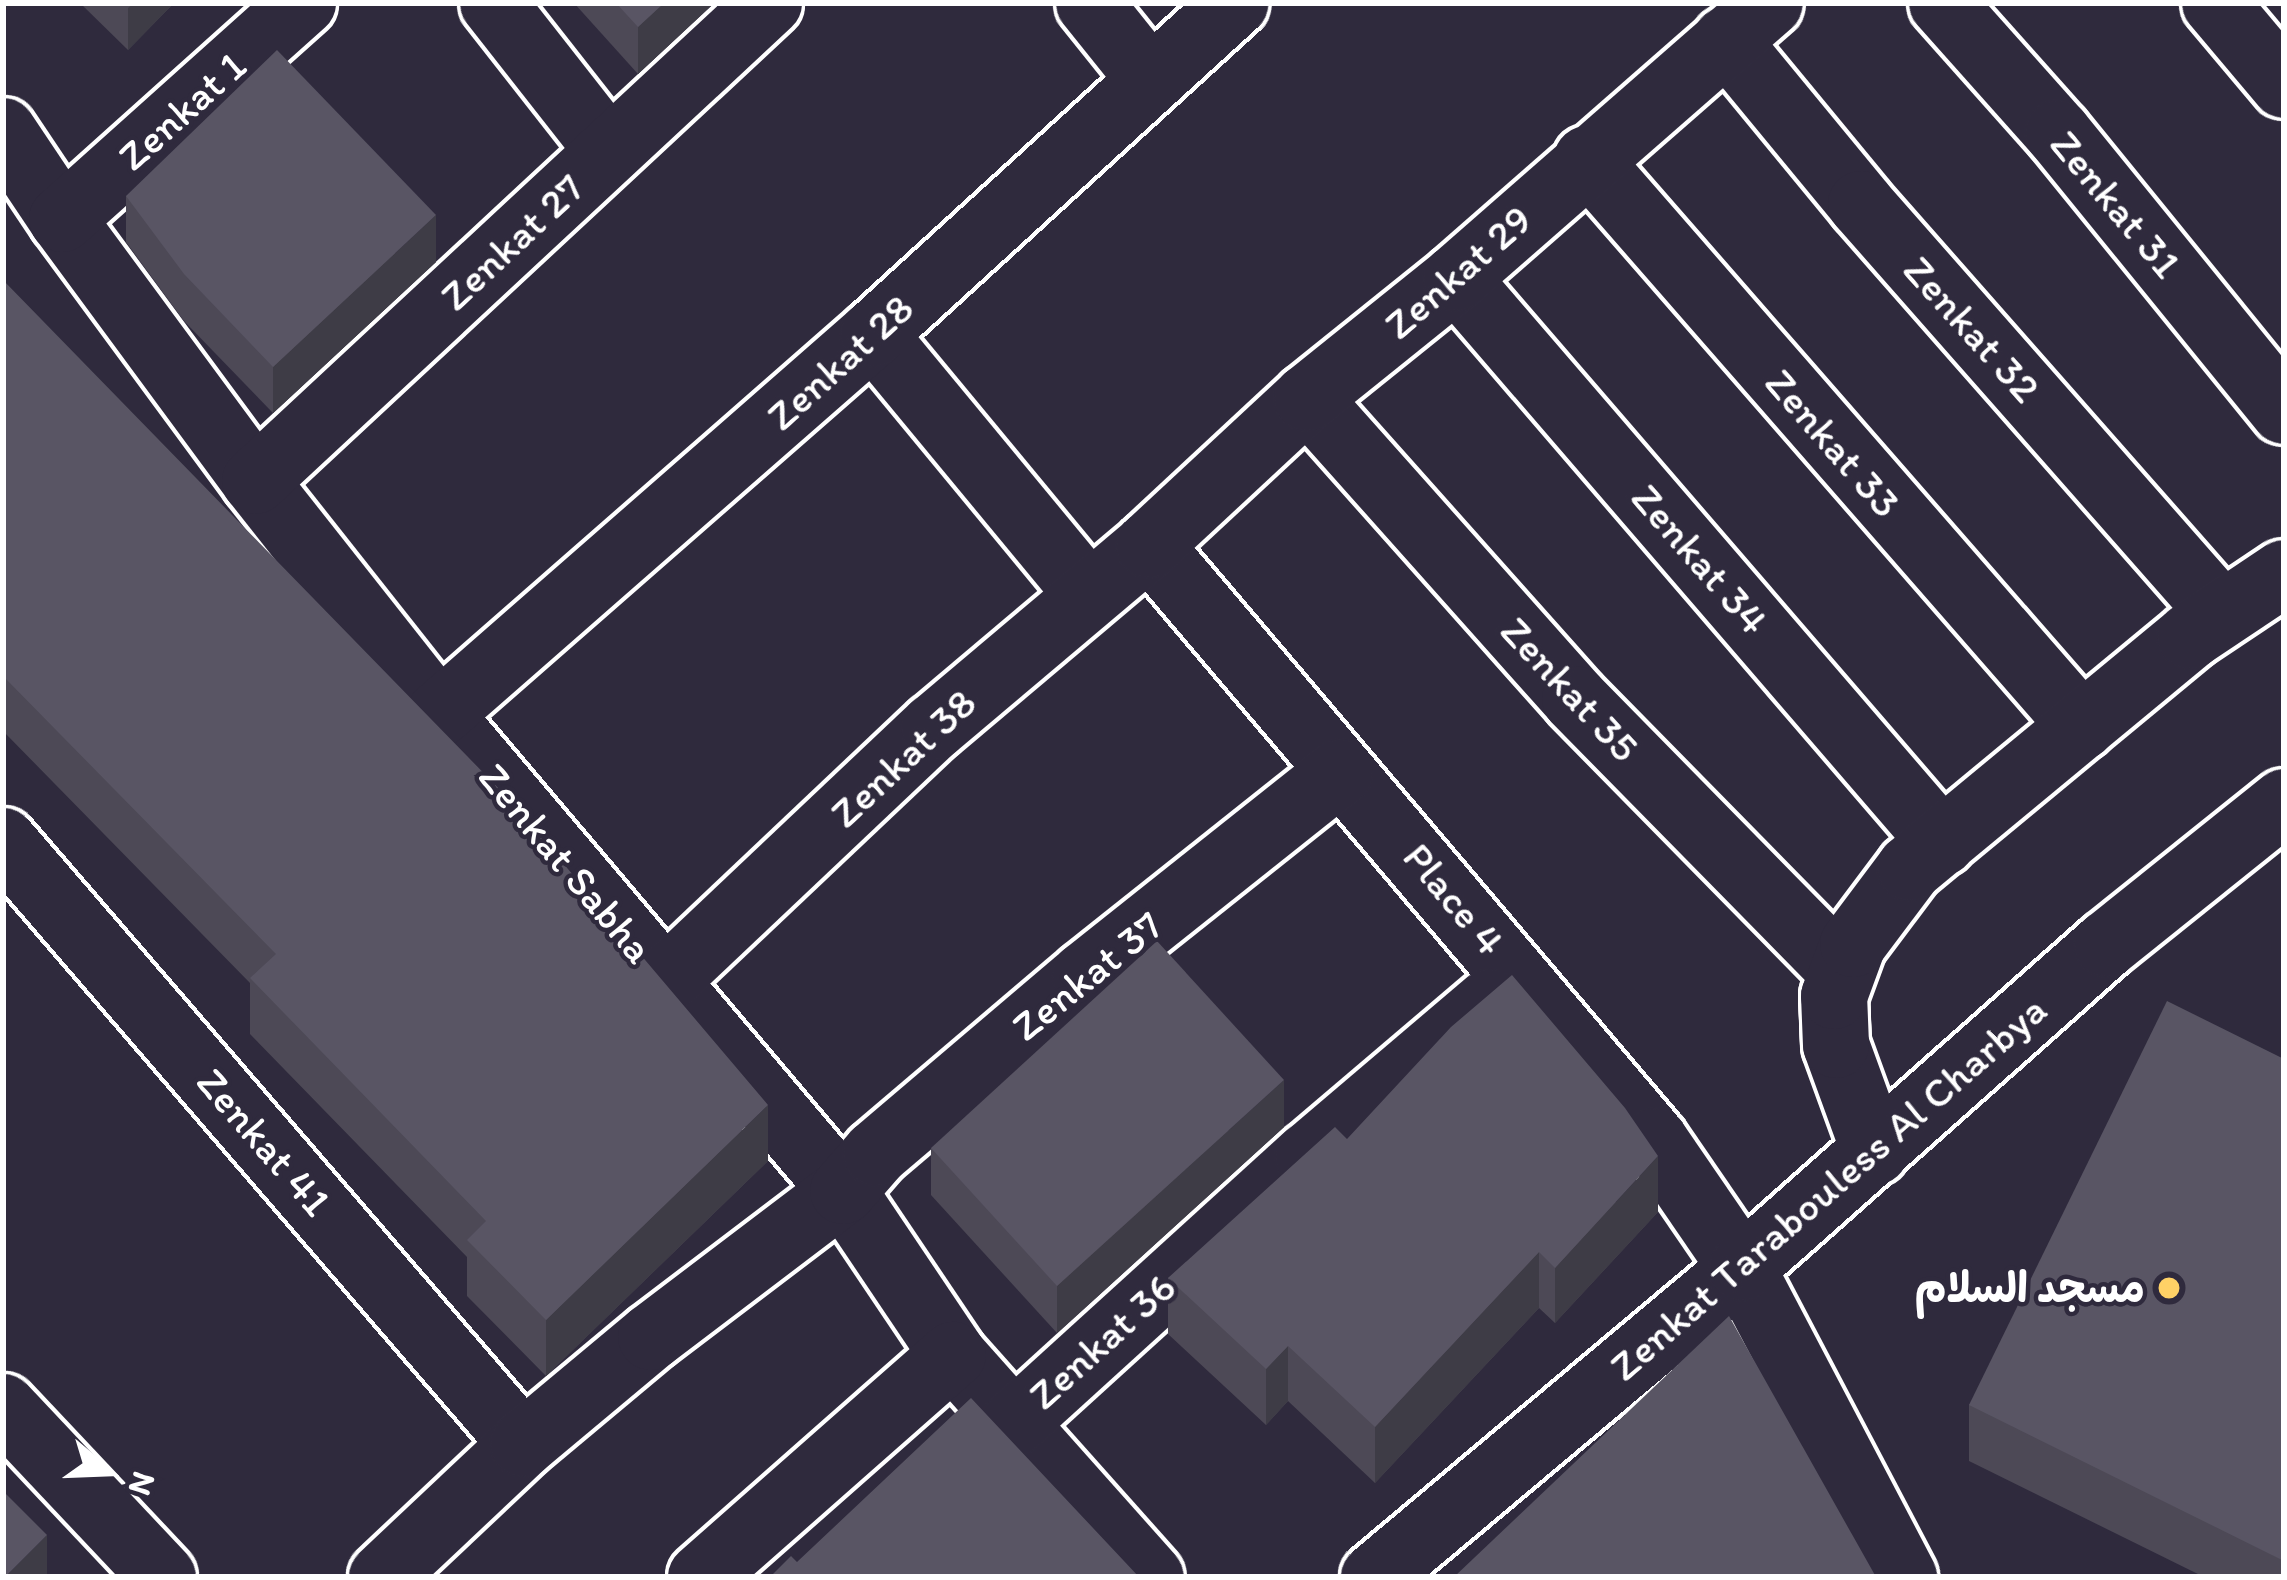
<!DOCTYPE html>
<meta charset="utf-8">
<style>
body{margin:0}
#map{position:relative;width:2287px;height:1580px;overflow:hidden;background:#2f2a3d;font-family:Itim,"Playpen Sans Arabic",sans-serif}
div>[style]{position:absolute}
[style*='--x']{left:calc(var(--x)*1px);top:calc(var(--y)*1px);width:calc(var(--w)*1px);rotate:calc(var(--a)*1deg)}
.roads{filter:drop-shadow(3px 0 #fff) drop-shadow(-3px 0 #fff) drop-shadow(0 3px #fff) drop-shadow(0 -3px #fff)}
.minor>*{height:66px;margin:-33px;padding:0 33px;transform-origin:33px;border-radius:33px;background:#2f2a3d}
.wall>*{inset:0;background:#4d4956}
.shaded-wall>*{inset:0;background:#3e3c46}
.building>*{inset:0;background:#595564}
.dots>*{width:33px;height:33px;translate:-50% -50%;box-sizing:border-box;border:6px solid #2f2a3d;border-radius:50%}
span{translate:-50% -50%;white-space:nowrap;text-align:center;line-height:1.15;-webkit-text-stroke:9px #2f2a3d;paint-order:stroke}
.street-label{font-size:42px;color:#fff}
.poi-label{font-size:42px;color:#fff;font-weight:700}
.right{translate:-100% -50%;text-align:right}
.frame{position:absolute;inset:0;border:6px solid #fff;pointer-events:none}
.north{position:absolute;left:48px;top:1412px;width:120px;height:120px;-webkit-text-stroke:9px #2f2a3d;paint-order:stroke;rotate:109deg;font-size:33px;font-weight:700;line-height:48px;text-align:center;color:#fff}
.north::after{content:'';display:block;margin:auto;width:42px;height:54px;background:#fff;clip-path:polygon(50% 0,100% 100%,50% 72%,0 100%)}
</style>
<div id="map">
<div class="roads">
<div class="minor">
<i style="--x:493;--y:3;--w:188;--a:51.9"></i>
<i style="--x:1089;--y:3;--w:96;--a:51.3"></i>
<i style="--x:1942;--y:3;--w:174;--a:48.3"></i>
<i style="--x:2058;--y:133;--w:358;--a:50.9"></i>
<i style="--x:2215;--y:3;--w:107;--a:49.9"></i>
<i style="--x:1726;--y:40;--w:212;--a:50.5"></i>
<i style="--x:1861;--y:204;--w:546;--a:48.64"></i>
<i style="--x:3;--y:131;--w:106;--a:56.2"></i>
<i style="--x:62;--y:219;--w:325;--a:53.6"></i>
<i style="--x:255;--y:481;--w:297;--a:51.7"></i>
<i style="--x:439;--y:714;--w:625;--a:49.74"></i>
<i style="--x:843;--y:1191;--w:197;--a:56.1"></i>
<i style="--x:953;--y:1355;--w:297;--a:48.3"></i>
<i style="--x:1587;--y:159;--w:753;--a:48.88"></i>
<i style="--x:62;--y:219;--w:324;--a:-41.9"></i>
<i style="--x:1456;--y:278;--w:745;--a:49.25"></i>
<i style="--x:873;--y:334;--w:339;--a:50.4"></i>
<i style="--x:1307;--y:398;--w:403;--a:48.3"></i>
<i style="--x:1575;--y:699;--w:381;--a:45.5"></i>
<i style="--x:255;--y:481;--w:702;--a:-42.92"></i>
<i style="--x:1149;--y:545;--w:782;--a:49.67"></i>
<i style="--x:1655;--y:1141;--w:154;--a:55.6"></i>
<i style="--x:1742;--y:1268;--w:349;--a:62.3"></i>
<i style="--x:439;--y:714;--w:577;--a:-41.2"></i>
<i style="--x:873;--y:334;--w:491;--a:-42.4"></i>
<i style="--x:3;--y:841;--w:796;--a:49.23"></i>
<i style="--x:666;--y:980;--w:369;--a:-43.4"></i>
<i style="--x:934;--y:727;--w:282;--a:-40.2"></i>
<i style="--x:1149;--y:545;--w:216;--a:-42.9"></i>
<i style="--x:1307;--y:398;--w:191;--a:-38.8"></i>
<i style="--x:1456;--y:278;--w:417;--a:-41.2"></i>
<i style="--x:1875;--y:1152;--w:114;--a:-110"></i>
<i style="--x:1836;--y:1045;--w:49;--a:-92.3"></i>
<i style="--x:1834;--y:996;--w:55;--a:-69.9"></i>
<i style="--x:1853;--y:944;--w:95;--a:-53.1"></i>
<i style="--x:1910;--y:868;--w:364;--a:-39.6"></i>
<i style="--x:2190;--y:636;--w:113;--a:-33.8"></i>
<i style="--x:3;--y:1407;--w:233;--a:46.7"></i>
<i style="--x:1013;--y:1424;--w:399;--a:-42.3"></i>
<i style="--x:1308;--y:1156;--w:238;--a:-40.4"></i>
<i style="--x:382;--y:1577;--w:194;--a:-43.3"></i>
<i style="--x:523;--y:1444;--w:167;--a:-39.9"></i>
<i style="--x:651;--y:1337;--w:241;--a:-37.2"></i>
<i style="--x:843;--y:1191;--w:50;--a:-49"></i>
<i style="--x:876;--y:1153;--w:275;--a:-40.4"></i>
<i style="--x:1085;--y:975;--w:326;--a:-38.5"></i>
<i style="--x:701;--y:1577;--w:336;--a:-41.4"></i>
<i style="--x:1374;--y:1577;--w:481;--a:-40"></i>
<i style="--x:1742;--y:1268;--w:488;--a:-41.6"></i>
<i style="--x:2107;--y:944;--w:227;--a:-38.7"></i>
</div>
</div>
<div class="wall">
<i style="clip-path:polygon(80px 3px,174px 3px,128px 50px)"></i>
<i style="clip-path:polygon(574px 3px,714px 3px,638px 74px)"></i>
<i style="clip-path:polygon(126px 196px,436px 262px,273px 413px,184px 321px,126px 242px)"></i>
<i style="clip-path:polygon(3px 280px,768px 1161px,546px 1376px,467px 1296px,467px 1257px,250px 1034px,250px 983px,3px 731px)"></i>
<i style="clip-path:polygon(2284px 1059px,2284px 1577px,2204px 1577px,1969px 1461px,1969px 1405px)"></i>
<i style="clip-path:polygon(1284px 1127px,1057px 1333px,931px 1195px,931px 1148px)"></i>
<i style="clip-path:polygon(1347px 1139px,1658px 1212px,1555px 1323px,1539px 1308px,1375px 1483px,1288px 1401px,1266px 1425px,1168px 1334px,1168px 1278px)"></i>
</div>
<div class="shaded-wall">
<i style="clip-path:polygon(134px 3px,174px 3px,128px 50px,128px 8px)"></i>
<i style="clip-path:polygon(664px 3px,714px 3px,638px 74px,638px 27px)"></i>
<i style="clip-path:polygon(436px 215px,436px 262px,273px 413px,273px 367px)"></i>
<i style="clip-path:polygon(1284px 1080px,1284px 1127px,1057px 1333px,1057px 1286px)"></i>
<i style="clip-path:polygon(768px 1105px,768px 1161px,546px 1376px,546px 1320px)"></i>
<i style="clip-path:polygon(1658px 1156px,1658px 1212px,1555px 1323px,1555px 1268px)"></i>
<i style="clip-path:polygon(1539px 1252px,1539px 1308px,1375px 1483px,1375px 1427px)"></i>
<i style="clip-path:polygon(1288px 1346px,1288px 1401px,1266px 1425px,1266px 1369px)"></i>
<i style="clip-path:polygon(47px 1535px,47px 1577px,5px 1577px)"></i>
</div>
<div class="building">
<i style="clip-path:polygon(616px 3px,664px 3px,638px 27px)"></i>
<i style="clip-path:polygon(277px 50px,436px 215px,273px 367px,184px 274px,126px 196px)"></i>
<i style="clip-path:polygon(3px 280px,507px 797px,768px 1105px,546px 1320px,467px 1240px,486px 1221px,250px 978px,276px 954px,3px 676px)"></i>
<i style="clip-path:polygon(1157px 941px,1284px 1080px,1057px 1286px,931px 1148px)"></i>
<i style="clip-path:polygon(1512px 975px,1625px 1108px,1658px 1156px,1555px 1268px,1539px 1252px,1375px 1427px,1288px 1346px,1266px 1369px,1168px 1278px,1335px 1127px,1347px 1139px,1451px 1027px)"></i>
<i style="clip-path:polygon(2167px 1001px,2284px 1059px,2284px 1561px,1969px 1405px)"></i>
<i style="clip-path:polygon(1729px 1316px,1876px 1577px,1454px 1577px)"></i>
<i style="clip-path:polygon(971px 1398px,1139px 1577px,770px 1577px,791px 1556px,797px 1562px)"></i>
<i style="clip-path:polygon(3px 1491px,47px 1535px,5px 1577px,3px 1577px)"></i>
</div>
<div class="dots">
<i style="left:2169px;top:1288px;background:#ffd166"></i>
</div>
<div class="street-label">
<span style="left:182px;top:111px;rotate:-42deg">Zenkat 1</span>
<span style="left:2116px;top:204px;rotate:50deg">Zenkat 31</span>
<span style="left:512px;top:242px;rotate:-43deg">Zenkat 27</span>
<span style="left:1458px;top:272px;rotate:-41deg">Zenkat 29</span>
<span style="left:1972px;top:329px;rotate:48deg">Zenkat 32</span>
<span style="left:840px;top:362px;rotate:-42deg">Zenkat 28</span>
<span style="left:1833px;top:443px;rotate:49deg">Zenkat 33</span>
<span style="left:1700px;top:559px;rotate:49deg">Zenkat 34</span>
<span style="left:1570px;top:689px;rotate:47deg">Zenkat 35</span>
<span style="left:903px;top:758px;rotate:-43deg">Zenkat 38</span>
<span style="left:566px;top:863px;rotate:50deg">Zenkat Sabha</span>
<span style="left:1454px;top:899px;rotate:50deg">Place 4</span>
<span style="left:1087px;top:976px;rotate:-39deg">Zenkat 37</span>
<span style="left:264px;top:1142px;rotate:49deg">Zenkat 41</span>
<span style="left:1828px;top:1188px;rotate:-41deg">Zenkat Tarabouless Al Charbya</span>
<span style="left:1102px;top:1341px;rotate:-42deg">Zenkat 36</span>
</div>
<div class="poi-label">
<span class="right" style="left:2145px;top:1288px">مسجد السلام</span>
</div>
<div class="frame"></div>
<div class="north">N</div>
</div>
